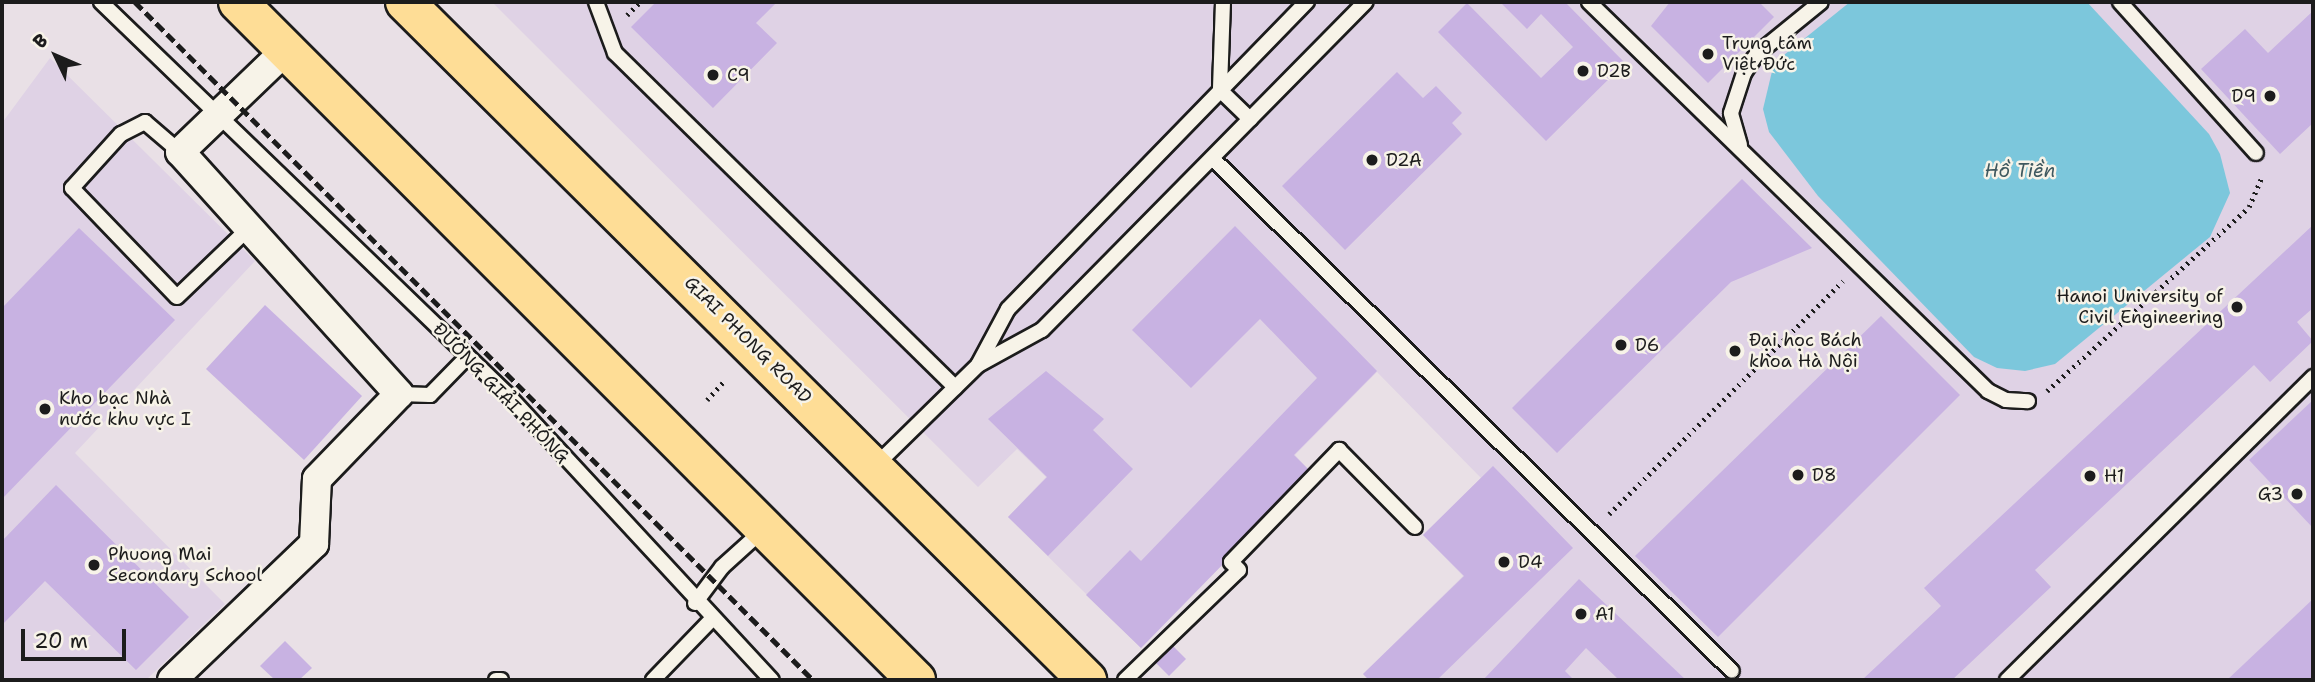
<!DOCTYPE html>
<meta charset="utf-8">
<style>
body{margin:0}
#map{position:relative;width:2315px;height:682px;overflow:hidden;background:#e9e0e6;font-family:"Shantell Sans",sans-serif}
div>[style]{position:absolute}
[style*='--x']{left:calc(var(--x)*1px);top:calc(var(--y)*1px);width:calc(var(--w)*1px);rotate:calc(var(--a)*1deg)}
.built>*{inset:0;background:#dfd2e5}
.water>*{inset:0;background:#7cc7dc}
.building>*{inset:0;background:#c8b2e2}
.path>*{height:4.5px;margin-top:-2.25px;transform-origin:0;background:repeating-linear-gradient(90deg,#1c1c1c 0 2px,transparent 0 7px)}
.roads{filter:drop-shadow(2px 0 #1c1c1c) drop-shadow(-2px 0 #1c1c1c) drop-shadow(0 2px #1c1c1c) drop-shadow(0 -2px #1c1c1c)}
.lane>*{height:14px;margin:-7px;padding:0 7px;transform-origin:7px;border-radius:7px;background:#f7f3e8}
.street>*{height:28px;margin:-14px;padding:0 14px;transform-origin:14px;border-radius:14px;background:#f7f3e8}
.primary>*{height:38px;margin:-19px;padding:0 19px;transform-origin:19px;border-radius:19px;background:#fedd96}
.rail>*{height:5px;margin-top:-2.5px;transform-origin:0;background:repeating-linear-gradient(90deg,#1c1c1c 0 10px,transparent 0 15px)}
.dots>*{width:19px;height:19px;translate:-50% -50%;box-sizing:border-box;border:4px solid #f7f3e8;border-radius:50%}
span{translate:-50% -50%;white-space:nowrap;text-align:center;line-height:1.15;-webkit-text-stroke:5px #f7f3e8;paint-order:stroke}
.poi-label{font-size:18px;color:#1c1c1c}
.left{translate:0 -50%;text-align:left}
.right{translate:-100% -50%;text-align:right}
.street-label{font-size:18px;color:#1c1c1c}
.water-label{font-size:19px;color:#3e585f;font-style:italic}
.frame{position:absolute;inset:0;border:4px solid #1c1c1c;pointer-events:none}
.north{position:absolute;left:21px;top:21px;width:70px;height:70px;-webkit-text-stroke:5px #f7f3e8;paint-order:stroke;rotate:314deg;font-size:19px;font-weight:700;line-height:28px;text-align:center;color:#1c1c1c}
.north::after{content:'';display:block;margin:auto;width:24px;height:32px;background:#1c1c1c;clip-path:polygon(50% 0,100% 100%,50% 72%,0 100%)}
.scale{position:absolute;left:21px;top:629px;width:105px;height:32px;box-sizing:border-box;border:4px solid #1c1c1c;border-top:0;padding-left:9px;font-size:21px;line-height:24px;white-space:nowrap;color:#1c1c1c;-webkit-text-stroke:5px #f7f3e8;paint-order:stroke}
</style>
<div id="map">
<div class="built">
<i style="clip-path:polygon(492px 2px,2313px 2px,2313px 680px,1369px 680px,1363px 674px,1463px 576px,1423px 535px,1481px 478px,1377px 372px,1295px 455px,1312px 473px,1141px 648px,1008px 517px,1046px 477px,1017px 449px,978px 487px)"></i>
<i style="clip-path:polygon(50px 58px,255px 261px,75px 453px,225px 604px,146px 680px,2px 680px,2px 123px)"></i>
</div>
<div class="water">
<i style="clip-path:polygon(1850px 2px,2087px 2px,2209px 134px,2220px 154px,2230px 193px,2210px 237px,2055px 364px,2025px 371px,1997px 368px,1974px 357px,1818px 196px,1769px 132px,1763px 109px,1774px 63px)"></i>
</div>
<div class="building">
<i style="clip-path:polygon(656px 2px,777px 2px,756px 23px,777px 43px,713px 108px,631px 27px)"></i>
<i style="clip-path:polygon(1500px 2px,1565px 2px,1625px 63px,1546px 141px,1438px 32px,1467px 3px,1541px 78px,1573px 47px,1541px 14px,1527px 29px)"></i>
<i style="clip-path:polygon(1670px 2px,1759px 2px,1774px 17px,1708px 83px,1651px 26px)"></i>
<i style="clip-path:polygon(2313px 11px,2313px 123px,2280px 154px,2201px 69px,2245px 29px,2268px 53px)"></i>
<i style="clip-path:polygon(1397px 72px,1423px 98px,1436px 86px,1462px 113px,1452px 123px,1462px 134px,1345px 250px,1282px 186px)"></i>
<i style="clip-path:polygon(1742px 179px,1812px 248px,1731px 282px,1557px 453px,1512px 408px)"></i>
<i style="clip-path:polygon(2313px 225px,2313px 308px,2297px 322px,2313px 341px,2270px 382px,2254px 365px,2035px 570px,2051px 587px,1952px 680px,1862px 680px,1941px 606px,1924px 588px)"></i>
<i style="clip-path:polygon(1235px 226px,1377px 371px,1294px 455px,1312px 473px,1141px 648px,1086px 595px,1130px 550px,1141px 561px,1317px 378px,1260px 319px,1191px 388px,1132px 330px)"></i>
<i style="clip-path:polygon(79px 228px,175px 320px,2px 499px,2px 308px)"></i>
<i style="clip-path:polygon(265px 305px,362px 396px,304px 460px,206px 369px)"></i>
<i style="clip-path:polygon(1881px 316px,1960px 395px,1718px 637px,1635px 556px)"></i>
<i style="clip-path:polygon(1046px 371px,1104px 419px,1093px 430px,1133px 469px,1048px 556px,1008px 517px,1047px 477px,988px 419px)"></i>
<i style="clip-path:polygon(2313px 400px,2313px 528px,2249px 460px)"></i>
<i style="clip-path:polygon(1493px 466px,1573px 548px,1437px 680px,1369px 680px,1363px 674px,1464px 576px,1423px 535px)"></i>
<i style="clip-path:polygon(56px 485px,189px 617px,136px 670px,45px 581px,2px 625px,2px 541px)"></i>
<i style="clip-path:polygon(1579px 579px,1686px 680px,1619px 680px,1586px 648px,1565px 671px,1574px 680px,1483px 680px)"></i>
<i style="clip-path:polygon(2313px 599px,2313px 680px,2227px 680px)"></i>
<i style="clip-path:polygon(285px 641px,312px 668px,299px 680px,275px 680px,260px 666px)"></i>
<i style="clip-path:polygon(1173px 646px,1186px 659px,1169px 676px,1156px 663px)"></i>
</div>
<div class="path">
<i style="--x:627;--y:15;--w:18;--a:-45"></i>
<i style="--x:2047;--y:391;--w:273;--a:-42.3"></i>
<i style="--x:2249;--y:207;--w:33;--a:-67"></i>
<i style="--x:707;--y:400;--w:25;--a:-48"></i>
<i style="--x:1609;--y:514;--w:330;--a:-44.9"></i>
</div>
<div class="roads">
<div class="lane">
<i style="--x:101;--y:2;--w:563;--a:43.99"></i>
<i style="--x:506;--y:393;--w:391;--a:47.2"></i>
<i style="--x:596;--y:2;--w:54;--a:69.6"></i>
<i style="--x:615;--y:53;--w:477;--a:44.5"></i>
<i style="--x:1223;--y:2;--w:88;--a:92"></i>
<i style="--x:1220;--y:90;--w:42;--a:44"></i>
<i style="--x:1589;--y:2;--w:557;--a:44.27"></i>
<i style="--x:1988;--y:391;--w:20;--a:27"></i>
<i style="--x:2006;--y:400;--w:22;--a:3"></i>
<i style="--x:2120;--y:2;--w:203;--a:48"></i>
<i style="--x:1740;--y:145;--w:33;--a:-106"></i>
<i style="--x:1731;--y:113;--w:42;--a:-72"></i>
<i style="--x:1744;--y:73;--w:23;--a:-56"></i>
<i style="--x:1757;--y:54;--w:82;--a:-39.1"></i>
<i style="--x:180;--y:152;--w:46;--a:-139.4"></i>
<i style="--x:145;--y:122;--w:27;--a:153"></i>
<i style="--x:121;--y:134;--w:73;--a:132.2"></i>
<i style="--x:72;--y:188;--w:151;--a:46.1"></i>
<i style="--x:177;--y:297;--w:103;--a:-43.8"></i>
<i style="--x:1212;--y:158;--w:730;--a:44.61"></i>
<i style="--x:979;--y:363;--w:61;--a:-61.8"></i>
<i style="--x:1008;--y:309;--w:429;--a:-45.8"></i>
<i style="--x:399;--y:394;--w:31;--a:2"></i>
<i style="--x:430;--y:395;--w:54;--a:-45.7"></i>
<i style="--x:875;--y:466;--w:144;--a:-44.4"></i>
<i style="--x:978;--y:365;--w:73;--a:-28.7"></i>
<i style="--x:1042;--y:330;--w:461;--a:-45.4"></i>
<i style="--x:695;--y:603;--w:45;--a:-53.1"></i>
<i style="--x:722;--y:567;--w:55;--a:-42.1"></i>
<i style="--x:496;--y:680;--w:5;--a:0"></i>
<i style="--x:653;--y:680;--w:83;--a:-46"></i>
<i style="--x:1125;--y:680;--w:158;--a:-44"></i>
<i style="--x:1239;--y:570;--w:11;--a:-135"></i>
<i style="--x:1231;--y:562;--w:156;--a:-46"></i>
<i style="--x:1339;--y:450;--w:108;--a:45.4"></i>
<i style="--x:2007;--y:680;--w:431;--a:-44.7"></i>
</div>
<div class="street">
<i style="--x:172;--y:680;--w:197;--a:-43.8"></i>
<i style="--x:314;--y:544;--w:65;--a:-87.4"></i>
<i style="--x:317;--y:479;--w:118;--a:-46"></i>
<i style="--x:399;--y:394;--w:326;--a:-132.1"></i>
<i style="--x:180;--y:152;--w:147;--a:-43.9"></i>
</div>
<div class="primary">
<i style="--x:238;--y:2;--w:959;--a:45"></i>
<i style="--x:405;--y:2;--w:962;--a:44.83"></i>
</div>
</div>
<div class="rail">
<i style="--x:135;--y:2;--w:959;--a:45"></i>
</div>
<div class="dots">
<i style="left:1708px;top:54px;background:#1c1c1c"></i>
<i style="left:1583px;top:71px;background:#1c1c1c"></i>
<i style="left:713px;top:75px;background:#1c1c1c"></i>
<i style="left:2270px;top:96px;background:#1c1c1c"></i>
<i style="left:1372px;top:160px;background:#1c1c1c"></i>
<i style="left:2237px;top:307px;background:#1c1c1c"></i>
<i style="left:1621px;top:345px;background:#1c1c1c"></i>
<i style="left:1735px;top:351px;background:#1c1c1c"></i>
<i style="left:45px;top:409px;background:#1c1c1c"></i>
<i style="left:1798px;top:475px;background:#1c1c1c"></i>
<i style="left:2090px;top:476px;background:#1c1c1c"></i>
<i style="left:2297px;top:494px;background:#1c1c1c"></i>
<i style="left:1504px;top:562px;background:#1c1c1c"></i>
<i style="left:94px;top:565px;background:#1c1c1c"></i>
<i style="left:1581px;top:614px;background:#1c1c1c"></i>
</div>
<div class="poi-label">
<span class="left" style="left:1722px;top:54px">Trung tâm<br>Việt Đức</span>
<span class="left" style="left:1597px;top:71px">D2B</span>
<span class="left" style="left:727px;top:75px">C9</span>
<span class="right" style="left:2256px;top:96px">D9</span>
<span class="left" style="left:1386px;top:160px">D2A</span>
<span class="right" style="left:2223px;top:307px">Hanoi University of<br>Civil Engineering</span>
<span class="left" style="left:1749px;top:351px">Đại học Bách<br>khoa Hà Nội</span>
<span class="left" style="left:1635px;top:345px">D6</span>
<span class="left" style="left:59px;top:409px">Kho bạc Nhà<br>nước khu vực I</span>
<span class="left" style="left:1812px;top:475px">D8</span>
<span class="left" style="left:2104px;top:476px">H1</span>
<span class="right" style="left:2283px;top:494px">G3</span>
<span class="left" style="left:108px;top:565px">Phuong Mai<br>Secondary School</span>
<span class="left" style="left:1518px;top:562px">D4</span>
<span class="left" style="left:1595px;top:614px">A1</span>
</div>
<div class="street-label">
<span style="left:748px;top:340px;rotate:45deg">GIAI PHONG ROAD</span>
<span style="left:501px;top:393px;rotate:46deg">ĐƯỜNG GIẢI PHÓNG</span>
</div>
<div class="water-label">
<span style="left:2020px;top:171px">Hồ Tiền</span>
</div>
<div class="frame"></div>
<div class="north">B</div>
<div class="scale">20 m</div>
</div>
